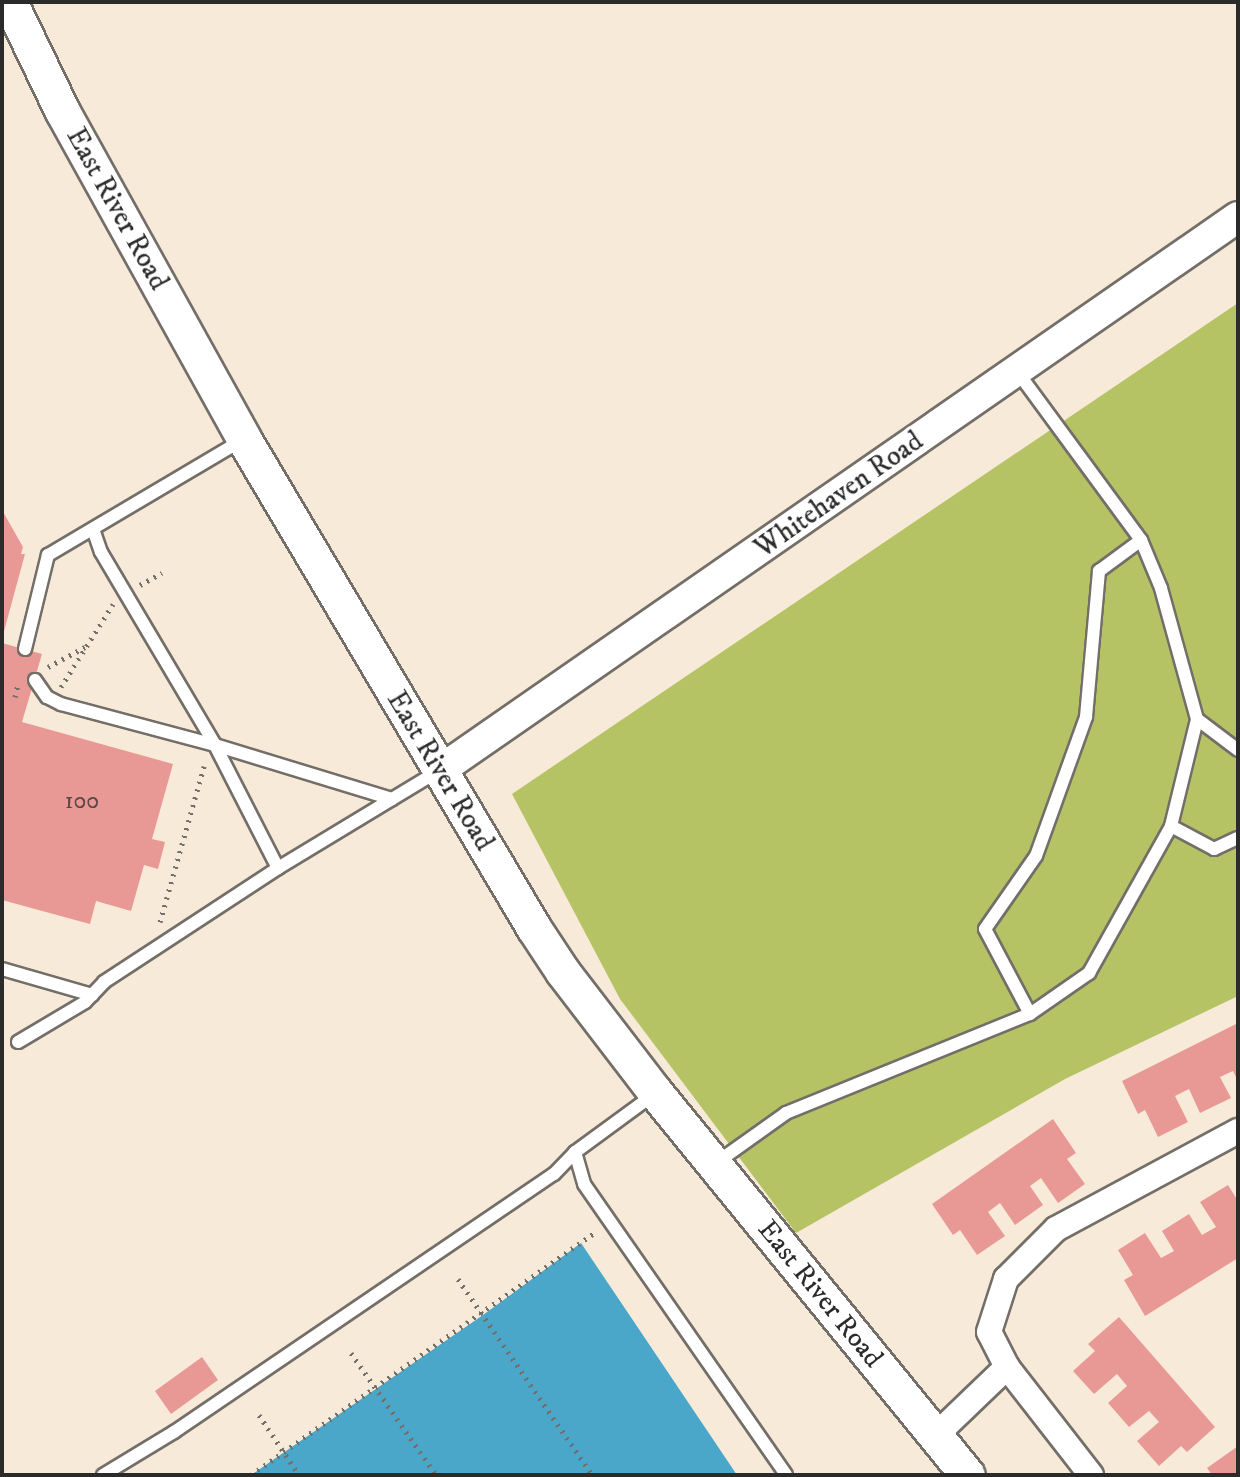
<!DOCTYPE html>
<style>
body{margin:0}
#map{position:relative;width:1240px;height:1477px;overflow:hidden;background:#f8ead8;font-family:"IM FELL DW Pica",serif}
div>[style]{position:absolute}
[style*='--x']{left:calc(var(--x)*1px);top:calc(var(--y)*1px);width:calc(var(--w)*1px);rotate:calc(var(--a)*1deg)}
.green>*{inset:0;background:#b5c365}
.water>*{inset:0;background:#4aa7c9}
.building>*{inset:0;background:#e89995}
.path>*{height:5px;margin-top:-2.5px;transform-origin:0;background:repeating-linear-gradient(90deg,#736e68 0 2px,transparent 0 8px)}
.roads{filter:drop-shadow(2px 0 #736e68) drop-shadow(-2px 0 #736e68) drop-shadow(0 2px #736e68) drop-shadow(0 -2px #736e68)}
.service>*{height:12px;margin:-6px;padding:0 6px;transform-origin:6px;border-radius:6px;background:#fff}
.minor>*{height:24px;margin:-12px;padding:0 12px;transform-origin:12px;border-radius:12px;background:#fff}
.tertiary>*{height:30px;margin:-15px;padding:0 15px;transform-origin:15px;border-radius:15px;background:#fff}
.secondary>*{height:34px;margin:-17px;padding:0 17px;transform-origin:17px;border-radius:17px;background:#fff}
span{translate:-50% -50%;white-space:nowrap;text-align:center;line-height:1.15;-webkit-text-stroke:6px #fff;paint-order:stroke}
.number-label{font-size:24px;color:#5a4646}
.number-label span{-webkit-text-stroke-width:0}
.street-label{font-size:28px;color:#2b2b2b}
.frame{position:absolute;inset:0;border:4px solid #2b2b2b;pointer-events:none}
</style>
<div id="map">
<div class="green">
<i style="clip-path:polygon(1238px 303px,1238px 996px,1065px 1079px,796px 1233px,620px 999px,512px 794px)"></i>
</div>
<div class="water">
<i style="clip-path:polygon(581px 1243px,737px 1475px,251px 1475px,483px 1315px)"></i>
</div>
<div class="building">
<i style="clip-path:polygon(2px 510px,23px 547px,21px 554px,25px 554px,3px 635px)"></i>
<i style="clip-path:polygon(2px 643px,42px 654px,22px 722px,173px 764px,152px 839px,165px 842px,158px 869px,144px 865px,131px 911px,96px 901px,90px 924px,2px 900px)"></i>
<i style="clip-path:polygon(1238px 1023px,1238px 1081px,1233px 1071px,1220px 1077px,1231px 1098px,1200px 1113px,1189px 1089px,1175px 1096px,1188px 1122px,1158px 1137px,1145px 1110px,1138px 1114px,1122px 1081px)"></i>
<i style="clip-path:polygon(1053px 1119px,1076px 1153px,1067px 1159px,1085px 1184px,1058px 1203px,1041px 1178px,1030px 1186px,1043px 1205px,1015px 1225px,1000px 1203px,988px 1212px,1005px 1236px,977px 1255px,960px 1230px,953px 1235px,932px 1204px)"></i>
<i style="clip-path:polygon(1228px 1185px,1238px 1201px,1238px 1258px,1145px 1316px,1124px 1280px,1133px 1275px,1118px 1250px,1145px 1233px,1161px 1258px,1174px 1251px,1162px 1231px,1189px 1214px,1202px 1235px,1216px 1227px,1200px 1202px)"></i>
<i style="clip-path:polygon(1119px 1317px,1215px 1427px,1187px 1452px,1181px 1446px,1159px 1466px,1137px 1441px,1159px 1422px,1149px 1411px,1129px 1427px,1108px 1403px,1127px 1386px,1117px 1374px,1094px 1394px,1073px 1371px,1095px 1351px,1088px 1344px)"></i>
<i style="clip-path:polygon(202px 1357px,218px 1380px,171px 1414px,155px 1391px)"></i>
<i style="clip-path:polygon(1238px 1446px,1238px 1475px,1212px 1475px,1207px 1468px)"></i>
</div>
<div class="path">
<i style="--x:140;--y:585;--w:25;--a:-29"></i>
<i style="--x:48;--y:667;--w:42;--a:-28.4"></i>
<i style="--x:61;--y:687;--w:98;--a:-57.9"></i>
<i style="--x:15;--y:697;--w:13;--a:-77"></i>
<i style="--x:160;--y:922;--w:162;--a:-74.2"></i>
<i style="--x:458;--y:1279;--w:237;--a:55.6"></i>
<i style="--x:351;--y:1353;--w:149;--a:55.1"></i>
<i style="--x:259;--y:1415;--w:72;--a:56.3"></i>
<i style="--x:251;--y:1475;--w:423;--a:-35.2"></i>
</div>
<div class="roads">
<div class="service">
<i style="--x:93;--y:529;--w:24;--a:71"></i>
<i style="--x:101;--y:552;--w:224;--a:59.4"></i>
<i style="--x:215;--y:745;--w:138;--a:62.9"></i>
<i style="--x:25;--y:649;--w:97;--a:-76.3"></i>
<i style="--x:48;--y:555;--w:224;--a:-30.6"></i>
<i style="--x:35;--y:680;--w:21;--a:55"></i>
<i style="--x:47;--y:697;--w:16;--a:27"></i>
<i style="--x:61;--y:704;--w:159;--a:14.9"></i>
<i style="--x:215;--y:745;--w:185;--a:17"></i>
<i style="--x:1197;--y:719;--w:51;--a:37.1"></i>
<i style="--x:1171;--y:826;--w:49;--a:28.1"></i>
<i style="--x:1214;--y:849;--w:26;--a:-25"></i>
<i style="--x:2;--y:969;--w:94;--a:16.1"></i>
<i style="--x:1030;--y:1014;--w:96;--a:-117.9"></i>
<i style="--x:985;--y:929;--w:89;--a:-55.1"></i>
<i style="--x:1036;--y:856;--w:148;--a:-70.2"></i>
<i style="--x:1086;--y:717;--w:147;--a:-84.9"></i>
<i style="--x:1099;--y:571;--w:52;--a:-36.4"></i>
<i style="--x:18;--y:1042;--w:78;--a:-30.8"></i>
<i style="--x:85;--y:1002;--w:28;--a:-46"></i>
<i style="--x:104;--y:982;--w:208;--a:-33.2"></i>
<i style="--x:278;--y:868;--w:187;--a:-31.2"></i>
<i style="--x:653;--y:1095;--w:97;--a:143.8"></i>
<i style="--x:575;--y:1152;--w:33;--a:74"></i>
<i style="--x:584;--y:1184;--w:354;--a:55.2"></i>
<i style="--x:716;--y:1163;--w:86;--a:-35.5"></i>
<i style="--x:786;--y:1113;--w:263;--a:-22.1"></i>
<i style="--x:1030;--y:1014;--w:72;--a:-34.8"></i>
<i style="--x:1089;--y:973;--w:168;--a:-60.8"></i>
<i style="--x:1171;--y:826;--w:110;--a:-76.3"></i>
<i style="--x:1197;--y:719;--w:136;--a:-105.4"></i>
<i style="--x:1161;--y:588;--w:52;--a:-112.6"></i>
<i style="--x:1141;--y:540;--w:210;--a:-126.3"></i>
<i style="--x:103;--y:1475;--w:83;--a:-31.2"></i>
<i style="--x:174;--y:1432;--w:459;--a:-34.2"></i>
<i style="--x:554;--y:1174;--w:30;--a:-46"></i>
</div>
<div class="minor">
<i style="--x:935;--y:1436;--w:100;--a:-43.8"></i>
<i style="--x:1091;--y:1475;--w:137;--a:-127.9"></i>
<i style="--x:1007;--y:1367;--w:39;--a:-117"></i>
<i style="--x:989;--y:1332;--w:56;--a:-72.2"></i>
<i style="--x:1006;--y:1279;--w:71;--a:-45"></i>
<i style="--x:1056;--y:1229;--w:207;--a:-28.3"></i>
</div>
<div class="tertiary">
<i style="--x:439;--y:771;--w:972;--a:-34.74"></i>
</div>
<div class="secondary">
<i style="--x:10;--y:2;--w:122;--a:64.3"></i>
<i style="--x:63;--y:112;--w:374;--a:61"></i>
<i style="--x:244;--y:439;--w:569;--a:59.33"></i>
<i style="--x:534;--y:928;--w:53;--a:56.6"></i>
<i style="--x:563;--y:972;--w:153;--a:52.5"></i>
<i style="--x:656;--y:1093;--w:493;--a:50.8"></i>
</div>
</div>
<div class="number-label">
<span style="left:82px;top:802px">100</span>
</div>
<div class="street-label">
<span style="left:117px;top:209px;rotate:61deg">East River Road</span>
<span style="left:839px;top:495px;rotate:-35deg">Whitehaven Road</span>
<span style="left:440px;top:771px;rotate:59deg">East River Road</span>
<span style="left:820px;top:1294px;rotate:51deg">East River Road</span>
</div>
<div class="frame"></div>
</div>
